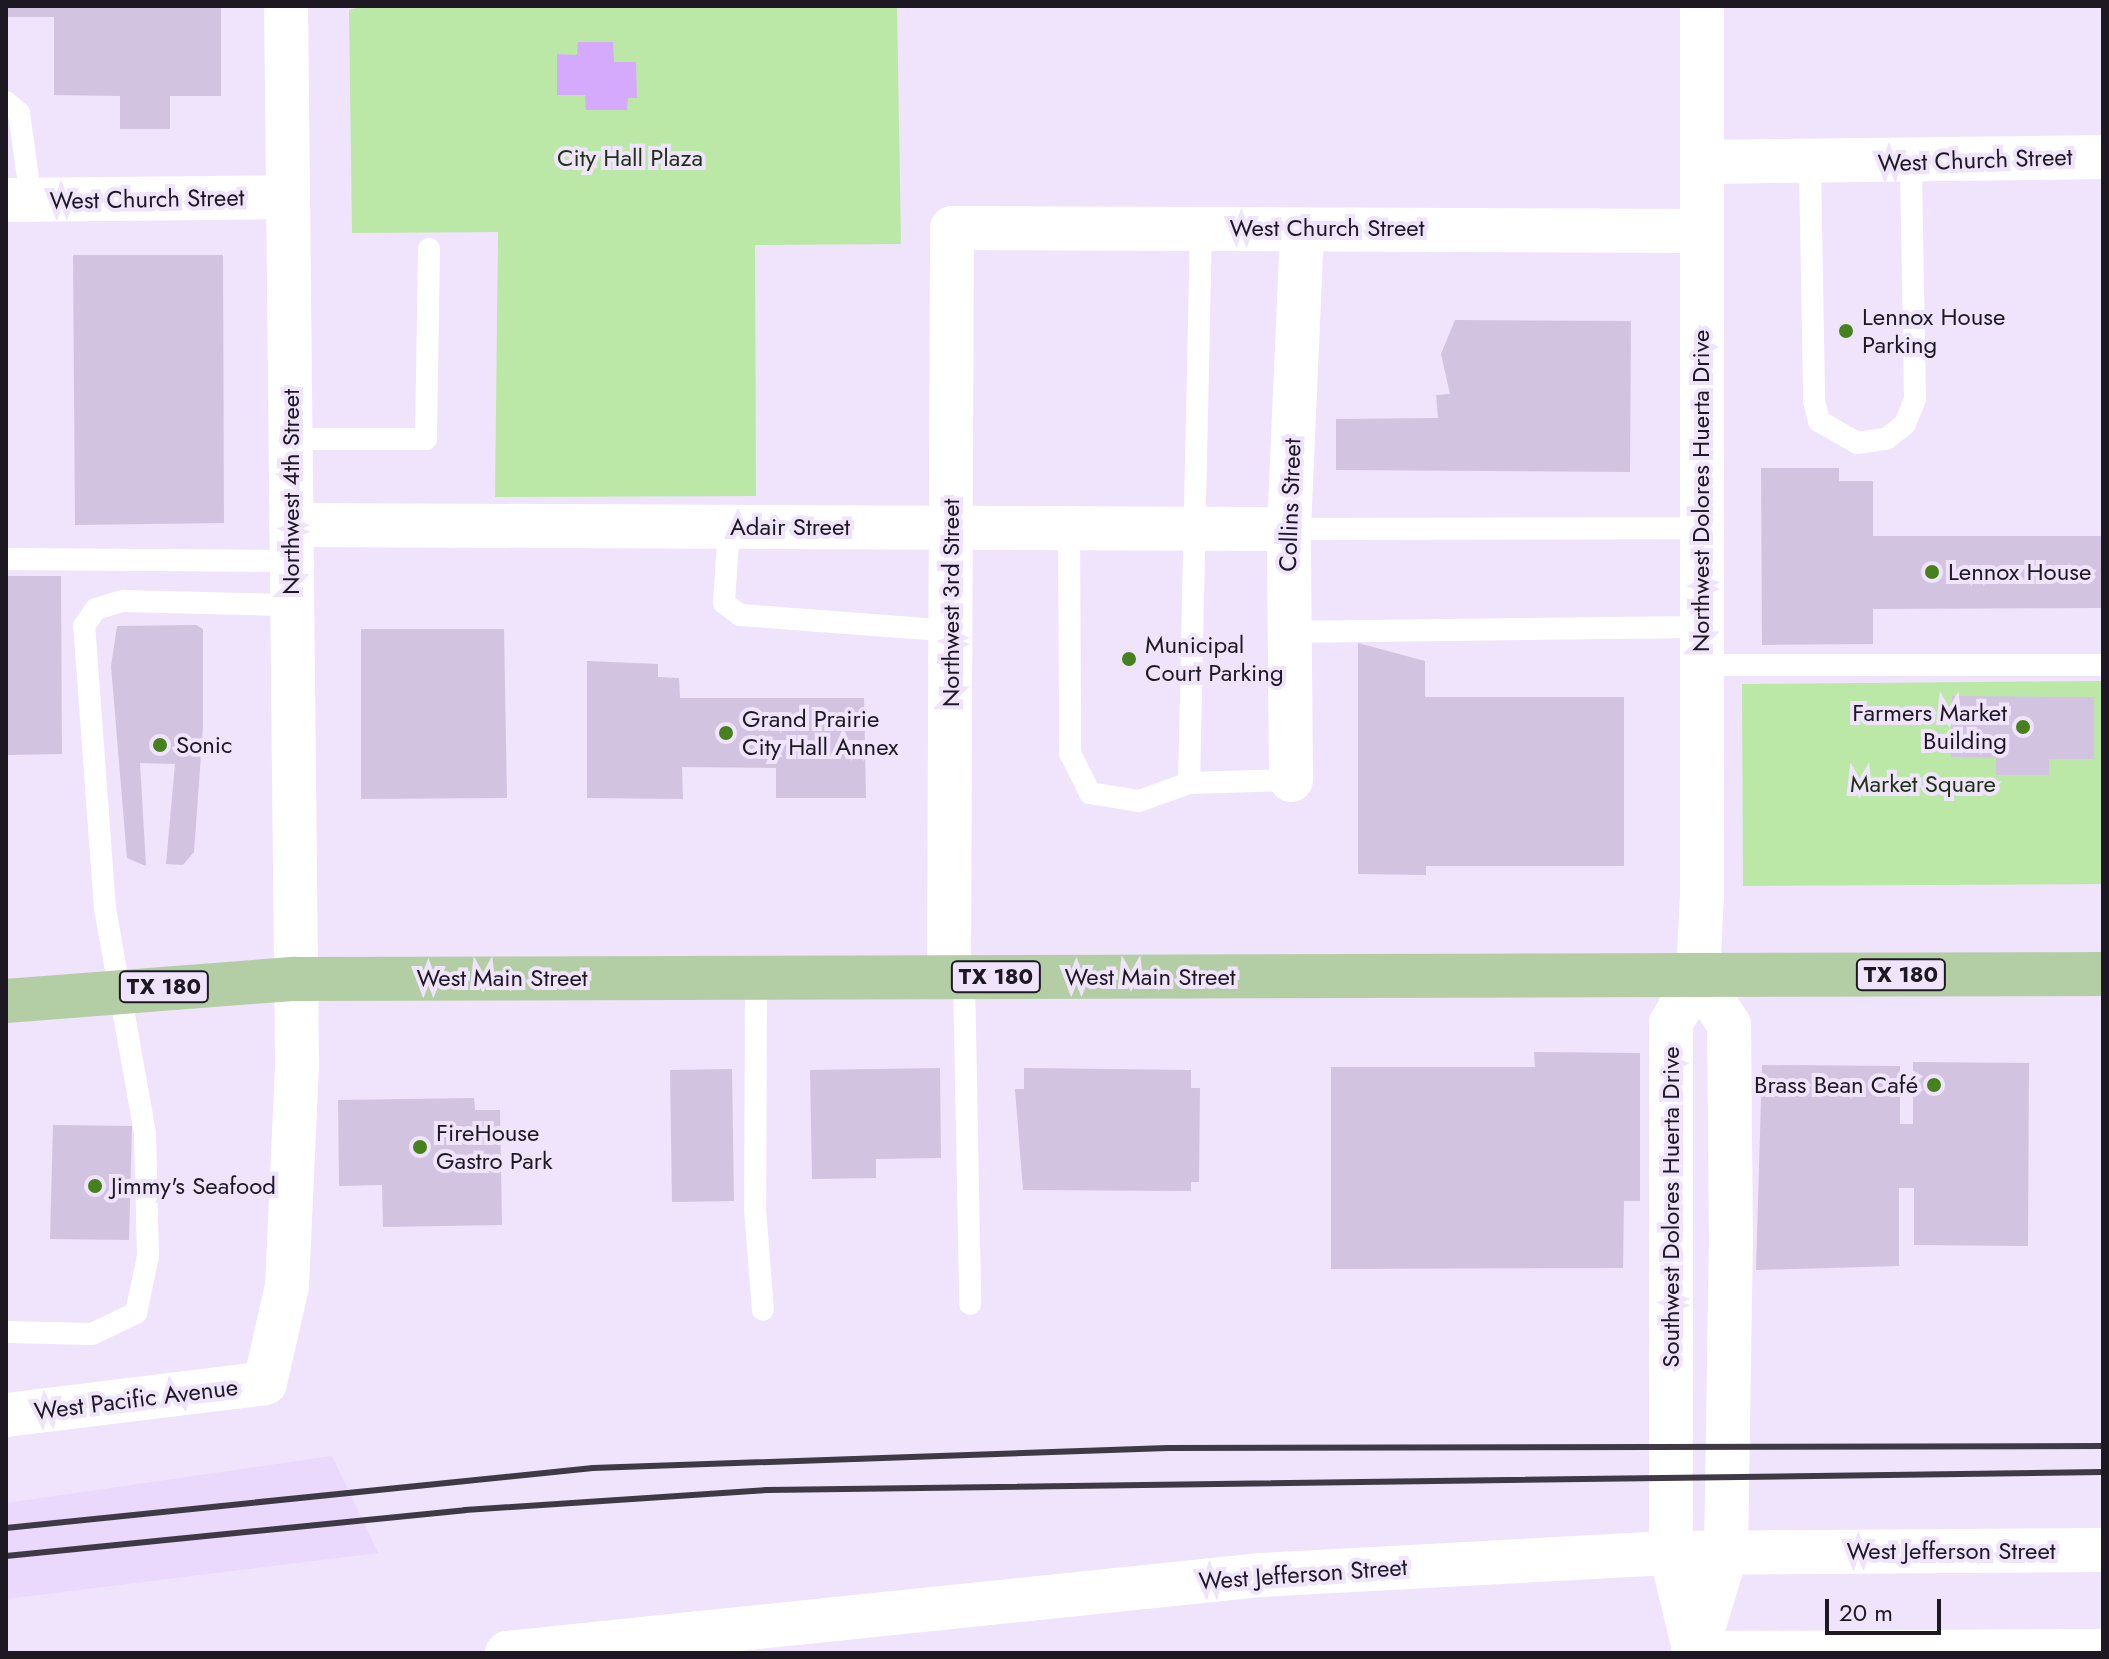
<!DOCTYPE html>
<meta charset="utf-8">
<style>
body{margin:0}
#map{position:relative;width:2109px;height:1659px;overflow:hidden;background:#f0e3fc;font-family:Jost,sans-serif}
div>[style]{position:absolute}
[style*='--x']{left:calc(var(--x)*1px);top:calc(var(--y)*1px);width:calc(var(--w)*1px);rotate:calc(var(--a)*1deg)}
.built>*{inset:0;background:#ebd8fd}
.green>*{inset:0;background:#bce8a7}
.water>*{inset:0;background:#d5aafc}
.building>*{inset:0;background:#d2c3e1}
.lane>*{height:22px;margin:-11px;padding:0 11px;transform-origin:11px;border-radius:11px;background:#fff}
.street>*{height:44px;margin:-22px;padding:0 22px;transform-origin:22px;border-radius:22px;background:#fff}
.secondary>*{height:44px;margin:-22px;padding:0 22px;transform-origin:22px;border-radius:22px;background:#fff}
.primary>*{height:44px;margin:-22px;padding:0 22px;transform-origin:22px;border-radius:22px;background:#b3cea5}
.rail>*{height:6px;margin:-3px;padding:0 3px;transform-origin:3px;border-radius:3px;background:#3f3945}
.dots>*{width:22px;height:22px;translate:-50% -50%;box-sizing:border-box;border:4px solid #f0e3fc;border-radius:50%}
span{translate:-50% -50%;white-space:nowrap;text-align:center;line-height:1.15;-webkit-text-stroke:8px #f0e3fc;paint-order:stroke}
.shield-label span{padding:2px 6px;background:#f0e3fc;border:2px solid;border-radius:6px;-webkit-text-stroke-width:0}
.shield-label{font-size:22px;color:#1d1822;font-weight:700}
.park-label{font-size:24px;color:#1d3211}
.street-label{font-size:24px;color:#1d1822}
.poi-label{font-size:24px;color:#1d1822}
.left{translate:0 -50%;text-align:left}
.right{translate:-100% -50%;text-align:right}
.frame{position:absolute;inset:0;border:8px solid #1d1822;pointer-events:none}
.scale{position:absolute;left:1825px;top:1599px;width:116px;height:36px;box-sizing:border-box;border:4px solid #1d1822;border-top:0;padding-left:10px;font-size:24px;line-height:28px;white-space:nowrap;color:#1d1822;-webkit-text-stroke:6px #f0e3fc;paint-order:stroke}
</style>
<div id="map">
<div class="built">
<i style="clip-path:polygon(332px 1456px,378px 1553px,6px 1599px,6px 1503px)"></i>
</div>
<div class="green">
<i style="clip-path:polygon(366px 6px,897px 6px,901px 244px,755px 245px,756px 496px,495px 497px,498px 232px,352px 233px,349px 10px)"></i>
<i style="clip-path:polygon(2103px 681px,2103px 884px,1743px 886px,1742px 684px)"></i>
</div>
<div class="water">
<i style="clip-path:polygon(578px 42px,613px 42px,614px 62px,636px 62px,637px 98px,628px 98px,627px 110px,586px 110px,585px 95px,557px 95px,557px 54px,577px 55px)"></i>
</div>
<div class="building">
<i style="clip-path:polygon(6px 6px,221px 6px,221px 96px,170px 96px,170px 129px,120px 129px,120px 96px,54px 95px,54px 17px,6px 17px)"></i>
<i style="clip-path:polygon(73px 255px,223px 255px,224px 523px,75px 525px)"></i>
<i style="clip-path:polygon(1455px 320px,1631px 321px,1630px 472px,1336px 470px,1336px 419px,1438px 418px,1436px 395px,1450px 394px,1441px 354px)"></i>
<i style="clip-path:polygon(1761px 468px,1839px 468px,1839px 481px,1873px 481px,1873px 536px,2102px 536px,2102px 608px,1873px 609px,1873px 644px,1762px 645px)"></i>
<i style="clip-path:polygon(6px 576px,61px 576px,62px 754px,6px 755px)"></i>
<i style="clip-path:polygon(196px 625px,203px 629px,203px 727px,194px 852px,183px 865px,166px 864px,175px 764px,140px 763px,146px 866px,127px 858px,111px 666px,117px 626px)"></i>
<i style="clip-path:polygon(361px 629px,504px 629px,507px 798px,361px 799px)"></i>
<i style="clip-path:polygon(1358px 643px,1425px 661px,1425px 697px,1624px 697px,1624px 866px,1426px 866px,1426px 875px,1358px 874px)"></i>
<i style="clip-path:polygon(587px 661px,658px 664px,658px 677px,679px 678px,680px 698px,864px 698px,866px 798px,776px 798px,776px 768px,682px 767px,683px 799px,587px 798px)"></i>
<i style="clip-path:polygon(1952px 696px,2094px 697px,2094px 759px,2049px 759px,2049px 775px,1996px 775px,1996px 758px,1951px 757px)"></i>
<i style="clip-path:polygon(1534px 1052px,1640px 1053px,1640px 1201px,1624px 1201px,1623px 1268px,1331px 1269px,1331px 1067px,1535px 1067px)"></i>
<i style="clip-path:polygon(1913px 1062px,2029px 1063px,2028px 1246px,1914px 1245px,1914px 1188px,1899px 1188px,1899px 1266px,1756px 1270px,1762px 1065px,1900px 1066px,1900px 1124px,1913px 1124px)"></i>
<i style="clip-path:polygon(940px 1068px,941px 1158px,876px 1159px,876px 1178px,812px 1179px,810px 1070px)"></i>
<i style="clip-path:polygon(1024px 1068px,1191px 1070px,1191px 1088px,1200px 1088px,1199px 1182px,1191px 1182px,1191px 1191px,1023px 1190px,1015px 1089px,1024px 1089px)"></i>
<i style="clip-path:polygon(732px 1069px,734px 1201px,672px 1202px,670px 1070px)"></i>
<i style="clip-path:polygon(474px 1098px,475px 1110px,500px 1110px,502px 1225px,383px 1227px,382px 1185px,339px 1186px,338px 1100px)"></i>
<i style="clip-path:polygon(53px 1125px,132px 1126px,129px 1240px,50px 1239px)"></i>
</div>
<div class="lane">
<i style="--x:6;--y:102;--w:17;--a:40"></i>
<i style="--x:19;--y:113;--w:88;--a:82.1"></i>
<i style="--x:1810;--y:165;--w:236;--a:89"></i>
<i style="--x:1814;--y:401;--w:21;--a:76"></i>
<i style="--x:1819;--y:421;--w:44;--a:30.1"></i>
<i style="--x:1857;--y:443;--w:29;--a:-8"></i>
<i style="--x:1886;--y:439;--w:24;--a:-38"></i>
<i style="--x:1905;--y:424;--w:27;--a:-68"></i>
<i style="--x:1915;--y:399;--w:238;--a:-91"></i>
<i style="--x:291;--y:439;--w:135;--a:0"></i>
<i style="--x:426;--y:439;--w:190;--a:-89.1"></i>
<i style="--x:729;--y:527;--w:76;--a:93.8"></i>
<i style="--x:724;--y:603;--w:20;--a:37"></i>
<i style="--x:740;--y:615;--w:212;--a:4.3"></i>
<i style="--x:1069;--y:528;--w:225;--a:89.7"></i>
<i style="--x:1070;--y:753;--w:45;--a:63.4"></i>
<i style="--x:1090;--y:793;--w:50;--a:9.3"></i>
<i style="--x:1139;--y:801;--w:53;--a:-19.8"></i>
<i style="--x:1189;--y:783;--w:102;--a:-1.7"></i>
<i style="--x:1289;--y:529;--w:412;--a:-0.1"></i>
<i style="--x:6;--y:559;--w:285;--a:0.4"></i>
<i style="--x:1287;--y:632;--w:414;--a:-0.7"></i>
<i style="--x:1701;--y:665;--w:402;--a:0"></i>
<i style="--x:1189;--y:783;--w:555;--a:-88.76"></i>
<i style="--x:756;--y:978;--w:231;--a:90.2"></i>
<i style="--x:755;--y:1209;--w:101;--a:85.5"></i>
<i style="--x:964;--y:978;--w:326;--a:88.9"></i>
<i style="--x:6;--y:1332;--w:86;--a:1.3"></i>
<i style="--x:92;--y:1334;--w:49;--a:-25.5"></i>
<i style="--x:136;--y:1313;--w:58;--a:-78.1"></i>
<i style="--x:148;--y:1256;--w:123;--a:-91.4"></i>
<i style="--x:145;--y:1133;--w:228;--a:-100.1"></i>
<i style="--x:105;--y:909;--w:284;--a:-94.2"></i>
<i style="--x:84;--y:626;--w:21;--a:-55"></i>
<i style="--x:96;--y:609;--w:28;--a:-17"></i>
<i style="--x:123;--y:601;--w:169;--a:1.4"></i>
</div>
<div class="street">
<i style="--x:1703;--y:162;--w:400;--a:-0.7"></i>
<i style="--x:6;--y:200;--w:282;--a:-0.6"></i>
<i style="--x:291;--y:525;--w:998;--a:0.23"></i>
<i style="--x:1291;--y:780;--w:251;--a:-90.5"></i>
<i style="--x:1289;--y:529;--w:299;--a:-87.5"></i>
<i style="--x:949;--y:977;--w:749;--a:-89.77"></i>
<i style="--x:952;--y:228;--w:750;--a:0.23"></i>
<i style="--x:6;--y:1415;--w:261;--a:-7"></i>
<i style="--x:265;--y:1383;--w:99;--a:-77.2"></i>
<i style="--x:287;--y:1286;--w:220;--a:-87.4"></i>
<i style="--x:297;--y:1066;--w:1060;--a:-90.59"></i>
</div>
<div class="secondary">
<i style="--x:1696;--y:1652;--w:103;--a:-73.1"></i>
<i style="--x:1726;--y:1553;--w:307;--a:-89.1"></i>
<i style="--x:1731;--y:1246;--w:221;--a:-90.5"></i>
<i style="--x:1729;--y:1025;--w:58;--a:-122.3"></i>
<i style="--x:507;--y:1653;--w:759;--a:-5.9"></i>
<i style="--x:1262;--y:1575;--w:410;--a:-3.1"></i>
<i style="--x:1671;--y:1553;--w:432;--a:-0.4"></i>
<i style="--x:1695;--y:1653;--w:103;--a:-103.5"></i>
<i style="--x:1671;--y:1553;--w:530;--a:-90"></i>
<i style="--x:1671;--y:1023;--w:54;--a:-60.1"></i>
<i style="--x:1698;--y:976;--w:81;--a:-87.2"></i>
<i style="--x:1702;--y:895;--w:889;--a:-90"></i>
<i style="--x:1708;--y:1653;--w:395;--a:-0.3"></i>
</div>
<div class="primary">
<i style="--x:6;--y:1001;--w:290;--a:-4.4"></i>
<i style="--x:295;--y:979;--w:1808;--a:-0.16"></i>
</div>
<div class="rail">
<i style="--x:6;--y:1528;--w:590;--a:-5.84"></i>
<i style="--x:593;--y:1468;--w:575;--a:-1.99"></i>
<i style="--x:1168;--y:1448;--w:935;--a:-0.12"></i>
<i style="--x:6;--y:1556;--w:461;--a:-5.7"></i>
<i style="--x:465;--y:1510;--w:303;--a:-3.8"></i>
<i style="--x:767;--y:1490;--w:1336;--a:-0.77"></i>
</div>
<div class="dots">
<i style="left:1846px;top:331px;background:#46811e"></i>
<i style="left:1932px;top:572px;background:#46811e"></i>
<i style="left:1129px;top:659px;background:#46811e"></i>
<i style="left:2023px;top:727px;background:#46811e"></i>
<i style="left:726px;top:733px;background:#46811e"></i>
<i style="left:160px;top:745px;background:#46811e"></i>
<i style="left:1934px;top:1085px;background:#46811e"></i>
<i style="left:420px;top:1147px;background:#46811e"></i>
<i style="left:95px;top:1186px;background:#46811e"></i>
</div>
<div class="shield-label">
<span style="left:1901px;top:975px">TX 180</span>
<span style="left:996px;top:977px">TX 180</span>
<span style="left:164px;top:987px">TX 180</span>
</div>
<div class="park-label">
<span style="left:630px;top:158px">City Hall Plaza</span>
<span style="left:1923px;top:784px">Market Square</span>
</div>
<div class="street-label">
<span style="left:1975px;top:160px;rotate:-2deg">West Church Street</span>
<span style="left:147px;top:199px;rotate:-1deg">West Church Street</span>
<span style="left:1327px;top:228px">West Church Street</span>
<span style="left:1701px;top:491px;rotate:-90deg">Northwest Dolores Huerta Drive</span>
<span style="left:291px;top:492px;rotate:-90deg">Northwest 4th Street</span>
<span style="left:1290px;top:505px;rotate:-88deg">Collins Street</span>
<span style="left:790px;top:527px">Adair Street</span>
<span style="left:951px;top:603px;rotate:-90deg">Northwest 3rd Street</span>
<span style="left:1150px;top:977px">West Main Street</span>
<span style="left:502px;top:978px">West Main Street</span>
<span style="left:1671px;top:1207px;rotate:-90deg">Southwest Dolores Huerta Drive</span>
<span style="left:136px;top:1399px;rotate:-7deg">West Pacific Avenue</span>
<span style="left:1951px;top:1551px">West Jefferson Street</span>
<span style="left:1303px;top:1574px;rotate:-4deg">West Jefferson Street</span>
</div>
<div class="poi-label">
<span class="left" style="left:1862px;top:331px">Lennox House<br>Parking</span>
<span class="left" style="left:1948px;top:572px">Lennox House</span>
<span class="left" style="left:1145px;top:659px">Municipal<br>Court Parking</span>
<span class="right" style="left:2007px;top:727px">Farmers Market<br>Building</span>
<span class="left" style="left:742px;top:733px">Grand Prairie<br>City Hall Annex</span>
<span class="left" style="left:176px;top:745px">Sonic</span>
<span class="right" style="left:1918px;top:1085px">Brass Bean Café</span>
<span class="left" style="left:436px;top:1147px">FireHouse<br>Gastro Park</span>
<span class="left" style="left:111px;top:1186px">Jimmy's Seafood</span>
</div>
<div class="frame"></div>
<div class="scale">20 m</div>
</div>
